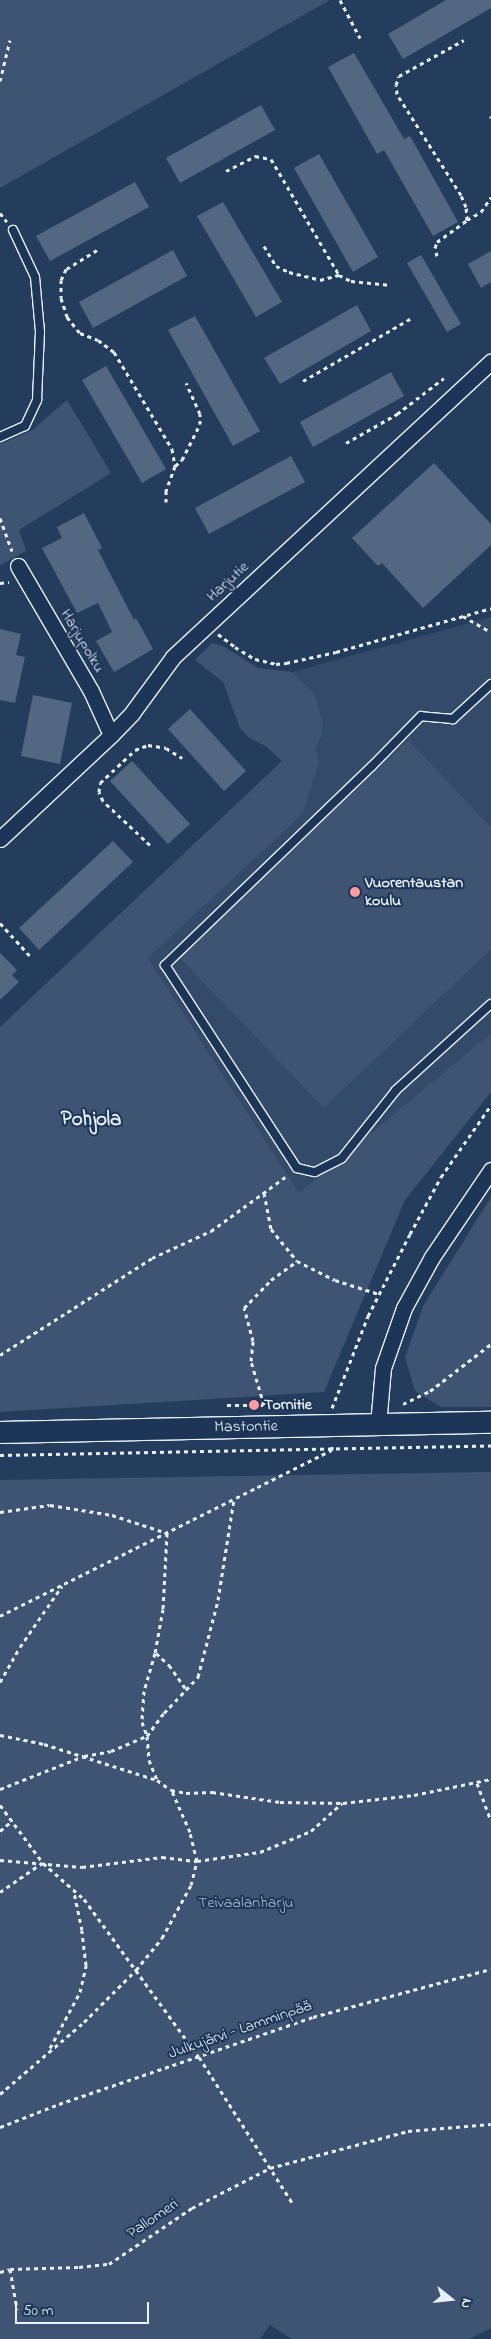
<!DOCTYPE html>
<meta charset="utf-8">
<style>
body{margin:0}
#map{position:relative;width:491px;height:2339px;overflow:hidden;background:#253d5d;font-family:"Indie Flower",sans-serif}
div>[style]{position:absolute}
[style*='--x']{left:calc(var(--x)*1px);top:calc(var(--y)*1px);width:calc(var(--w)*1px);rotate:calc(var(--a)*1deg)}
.built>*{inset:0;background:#334a68}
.green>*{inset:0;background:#3e5472}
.building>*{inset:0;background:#536782}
.path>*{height:3px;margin-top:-1.5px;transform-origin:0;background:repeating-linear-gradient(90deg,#e8f1f8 0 4px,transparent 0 8px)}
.roads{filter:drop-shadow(1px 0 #e8f1f8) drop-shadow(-1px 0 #e8f1f8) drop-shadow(0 1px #e8f1f8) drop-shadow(0 -1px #e8f1f8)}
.service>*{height:8px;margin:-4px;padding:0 4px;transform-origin:4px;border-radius:4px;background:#1d3557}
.minor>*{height:15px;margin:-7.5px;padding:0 7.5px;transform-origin:7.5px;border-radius:7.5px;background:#1d3557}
.secondary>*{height:21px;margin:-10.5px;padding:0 10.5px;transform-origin:10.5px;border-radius:10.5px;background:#1d3557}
.dots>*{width:14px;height:14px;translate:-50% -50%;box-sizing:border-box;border:2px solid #1d3557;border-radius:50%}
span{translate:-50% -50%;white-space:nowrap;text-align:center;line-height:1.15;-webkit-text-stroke:4px #1d3557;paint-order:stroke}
.street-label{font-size:16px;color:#e8f1f8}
.poi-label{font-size:16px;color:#e8f1f8;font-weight:700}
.left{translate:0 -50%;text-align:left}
.park-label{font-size:16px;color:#b5c2d0}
.district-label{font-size:21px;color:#e8f1f8;font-weight:700}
.north{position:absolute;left:426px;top:2274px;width:50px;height:50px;-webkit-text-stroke:4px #1d3557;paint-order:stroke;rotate:106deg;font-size:14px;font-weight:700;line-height:20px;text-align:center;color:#e8f1f8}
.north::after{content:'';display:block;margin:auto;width:18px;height:22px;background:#e8f1f8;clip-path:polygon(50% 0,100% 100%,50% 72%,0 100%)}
.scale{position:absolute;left:15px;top:2302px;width:134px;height:22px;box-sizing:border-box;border:2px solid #e8f1f8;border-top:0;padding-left:6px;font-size:15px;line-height:18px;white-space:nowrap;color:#e8f1f8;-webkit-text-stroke:4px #1d3557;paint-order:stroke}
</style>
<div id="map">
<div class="built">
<i style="clip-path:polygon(491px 617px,491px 1033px,299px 1193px,148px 958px,291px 825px,319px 763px,316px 749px,321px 737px,314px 693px,292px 672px)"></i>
</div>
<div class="green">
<i style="clip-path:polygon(0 0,330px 0,0 188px)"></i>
<i style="clip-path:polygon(67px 400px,111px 473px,19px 530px,26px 551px,0 565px,0 444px,31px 431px)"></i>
<i style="clip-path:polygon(212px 643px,223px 646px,258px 668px,292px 672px,314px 693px,323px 723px,321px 737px,316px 749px,319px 762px,304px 810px,291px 825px,148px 958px,299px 1193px,491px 1033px,491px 1092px,405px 1200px,324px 1392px,0 1412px,0 1027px,282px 761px,267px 747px,248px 737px,240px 728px,223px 682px,195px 660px)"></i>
<i style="clip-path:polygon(408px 740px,491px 827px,491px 949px,324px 1108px,180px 958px)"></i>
<i style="clip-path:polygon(491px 1197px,491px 1407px,441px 1407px,415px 1391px,405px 1358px,423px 1306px)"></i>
<i style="clip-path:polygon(491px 1472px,491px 2328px,469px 2339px,292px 2339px,270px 2325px,260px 2339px,0 2339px,0 1480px)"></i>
</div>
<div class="building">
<i style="clip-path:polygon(446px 0,491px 0,491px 8px,403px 59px,388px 34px)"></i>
<i style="clip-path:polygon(354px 53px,404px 139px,410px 136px,458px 222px,433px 236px,384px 150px,377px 154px,328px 67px)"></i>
<i style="clip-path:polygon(261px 105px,275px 130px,180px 183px,166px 158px)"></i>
<i style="clip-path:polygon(319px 154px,378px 257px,353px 272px,294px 168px)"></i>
<i style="clip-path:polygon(135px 182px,149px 207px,50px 261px,36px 236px)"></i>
<i style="clip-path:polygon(223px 202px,282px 302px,256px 317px,197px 216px)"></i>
<i style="clip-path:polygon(173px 250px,187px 276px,93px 328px,79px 302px)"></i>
<i style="clip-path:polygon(491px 251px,491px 282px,481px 288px,468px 264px)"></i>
<i style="clip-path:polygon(421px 255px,461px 324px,447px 332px,407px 263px)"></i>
<i style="clip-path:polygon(357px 305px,371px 331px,280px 384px,264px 358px)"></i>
<i style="clip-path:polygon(195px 316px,260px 431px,233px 446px,168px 330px)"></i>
<i style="clip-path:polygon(106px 366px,166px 469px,142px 483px,82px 380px)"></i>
<i style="clip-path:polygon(391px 372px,404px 396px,313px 447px,300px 422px)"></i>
<i style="clip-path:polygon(291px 456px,305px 482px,209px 534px,195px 508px)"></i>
<i style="clip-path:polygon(434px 463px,491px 524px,491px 545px,423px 608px,382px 563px,378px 566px,352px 538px)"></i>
<i style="clip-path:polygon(84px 513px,102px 548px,98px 550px,134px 620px,136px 618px,153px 649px,114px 672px,96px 641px,112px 632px,98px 603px,77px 613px,42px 548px,62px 538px,57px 527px)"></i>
<i style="clip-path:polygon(0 629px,21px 634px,16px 655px,25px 657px,15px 703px,0 700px)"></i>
<i style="clip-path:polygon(33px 695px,72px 703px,60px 764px,21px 756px)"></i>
<i style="clip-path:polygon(190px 709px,246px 771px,224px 791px,168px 729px)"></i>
<i style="clip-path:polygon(132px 761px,190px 824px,168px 844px,110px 781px)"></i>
<i style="clip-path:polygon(113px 841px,133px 862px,39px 950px,19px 928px)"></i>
<i style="clip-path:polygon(0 953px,17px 970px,12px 975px,19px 982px,0 1000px)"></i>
</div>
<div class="path">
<i style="--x:340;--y:0;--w:43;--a:62.2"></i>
<i style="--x:0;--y:81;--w:42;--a:-76.3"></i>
<i style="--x:491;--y:116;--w:2;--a:90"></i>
<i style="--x:226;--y:171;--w:33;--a:-27"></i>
<i style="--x:255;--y:156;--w:16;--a:11"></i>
<i style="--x:271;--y:159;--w:134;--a:59.6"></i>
<i style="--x:339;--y:275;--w:13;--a:27"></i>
<i style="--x:351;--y:281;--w:40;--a:5.7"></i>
<i style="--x:0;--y:213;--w:11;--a:52"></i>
<i style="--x:467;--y:220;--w:16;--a:-30"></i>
<i style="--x:481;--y:212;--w:18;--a:-56"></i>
<i style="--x:264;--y:246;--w:23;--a:59"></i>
<i style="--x:276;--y:266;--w:14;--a:25"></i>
<i style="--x:289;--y:272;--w:32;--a:14"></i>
<i style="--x:320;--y:280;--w:20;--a:-15"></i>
<i style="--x:97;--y:250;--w:36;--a:148"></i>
<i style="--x:66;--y:269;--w:12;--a:114"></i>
<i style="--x:61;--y:280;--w:18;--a:90"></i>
<i style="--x:61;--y:298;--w:20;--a:72"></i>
<i style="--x:67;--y:317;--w:21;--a:51"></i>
<i style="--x:80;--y:333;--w:19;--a:21"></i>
<i style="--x:98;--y:340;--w:20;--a:37"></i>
<i style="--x:114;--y:352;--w:113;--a:59.1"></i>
<i style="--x:172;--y:449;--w:17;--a:80"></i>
<i style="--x:175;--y:466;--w:27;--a:110"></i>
<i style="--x:166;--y:491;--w:11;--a:90"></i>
<i style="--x:437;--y:256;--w:8;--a:-104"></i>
<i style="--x:435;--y:248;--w:6;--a:-72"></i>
<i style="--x:437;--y:242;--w:37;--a:-36"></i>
<i style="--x:467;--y:220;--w:13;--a:-94"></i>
<i style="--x:466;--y:207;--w:13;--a:-113"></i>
<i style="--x:461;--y:195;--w:120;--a:-122.4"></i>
<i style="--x:397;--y:94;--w:9;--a:-96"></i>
<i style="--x:396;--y:85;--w:9;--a:-72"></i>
<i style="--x:399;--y:76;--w:74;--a:-29"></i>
<i style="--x:303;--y:381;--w:124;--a:-30.1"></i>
<i style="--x:346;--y:443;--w:59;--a:-29.6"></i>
<i style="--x:397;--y:414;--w:59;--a:-37.5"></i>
<i style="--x:175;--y:466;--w:9;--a:-41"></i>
<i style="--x:182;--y:460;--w:40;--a:-63.4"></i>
<i style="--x:200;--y:424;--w:10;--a:-90"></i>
<i style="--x:200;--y:414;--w:34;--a:-114"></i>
<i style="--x:0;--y:518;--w:35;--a:70"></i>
<i style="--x:0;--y:583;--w:9;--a:-6"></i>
<i style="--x:463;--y:616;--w:32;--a:30"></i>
<i style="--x:218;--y:634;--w:21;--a:37"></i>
<i style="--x:235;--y:647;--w:23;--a:31"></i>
<i style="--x:255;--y:659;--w:22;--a:13"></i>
<i style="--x:276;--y:664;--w:10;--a:-6"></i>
<i style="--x:286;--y:663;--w:51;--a:-12.4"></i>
<i style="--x:336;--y:652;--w:161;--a:-15.8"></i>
<i style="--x:150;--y:845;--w:64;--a:-136.9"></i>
<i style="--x:103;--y:801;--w:10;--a:-114"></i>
<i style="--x:99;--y:792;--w:9;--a:-84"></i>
<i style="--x:100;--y:783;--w:48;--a:-43.3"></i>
<i style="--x:135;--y:750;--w:14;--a:-21"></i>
<i style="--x:148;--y:745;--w:18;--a:9"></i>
<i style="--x:166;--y:748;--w:19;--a:32"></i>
<i style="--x:0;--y:923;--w:45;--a:47.7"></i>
<i style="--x:264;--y:1193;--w:37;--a:79"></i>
<i style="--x:271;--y:1229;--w:41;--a:50.9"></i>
<i style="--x:297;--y:1261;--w:42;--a:26.6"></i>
<i style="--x:335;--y:1280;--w:46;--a:17.7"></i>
<i style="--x:0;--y:1355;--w:180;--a:-32.5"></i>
<i style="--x:152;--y:1258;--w:65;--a:-24.6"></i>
<i style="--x:211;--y:1231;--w:95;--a:-36"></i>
<i style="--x:403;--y:1404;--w:30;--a:-26"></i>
<i style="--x:430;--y:1391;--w:77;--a:-37.6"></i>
<i style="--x:227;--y:1405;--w:64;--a:0"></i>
<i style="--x:264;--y:1405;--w:46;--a:-106.5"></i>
<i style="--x:251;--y:1361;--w:20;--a:-84"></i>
<i style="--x:253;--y:1341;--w:34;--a:-105"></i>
<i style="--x:244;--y:1308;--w:39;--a:-46"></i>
<i style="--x:271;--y:1280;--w:32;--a:-36"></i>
<i style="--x:332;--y:1408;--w:99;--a:-68.6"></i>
<i style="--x:368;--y:1316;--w:92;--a:-62.9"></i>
<i style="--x:410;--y:1234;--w:65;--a:-61.5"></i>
<i style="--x:441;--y:1177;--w:88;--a:-55.2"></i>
<i style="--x:0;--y:1455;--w:491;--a:-1.1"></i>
<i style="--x:0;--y:1512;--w:50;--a:-8"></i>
<i style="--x:50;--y:1505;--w:63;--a:9.2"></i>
<i style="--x:112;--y:1515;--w:58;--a:18.1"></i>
<i style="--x:167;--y:1533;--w:76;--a:93"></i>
<i style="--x:163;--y:1609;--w:45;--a:100.3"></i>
<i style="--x:155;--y:1653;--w:40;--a:106"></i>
<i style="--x:144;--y:1691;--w:31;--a:94"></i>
<i style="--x:142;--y:1722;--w:15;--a:70"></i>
<i style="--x:147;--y:1736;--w:24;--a:85"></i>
<i style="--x:149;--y:1760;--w:22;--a:68"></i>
<i style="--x:157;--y:1780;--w:17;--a:36"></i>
<i style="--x:171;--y:1790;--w:15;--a:11"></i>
<i style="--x:186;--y:1793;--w:26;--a:-2"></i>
<i style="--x:212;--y:1792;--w:69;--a:8.4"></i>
<i style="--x:280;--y:1802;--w:63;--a:0.9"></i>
<i style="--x:343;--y:1803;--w:71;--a:-6.4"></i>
<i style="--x:414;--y:1795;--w:79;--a:-11.7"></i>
<i style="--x:0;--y:1616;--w:371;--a:-26.6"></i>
<i style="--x:332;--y:1450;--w:6;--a:-90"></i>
<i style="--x:156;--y:1653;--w:18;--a:43"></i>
<i style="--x:169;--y:1665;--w:32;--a:55"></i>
<i style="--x:0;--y:1682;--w:40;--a:-60.3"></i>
<i style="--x:20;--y:1647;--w:74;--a:-55.5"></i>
<i style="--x:0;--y:1735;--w:45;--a:11.6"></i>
<i style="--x:44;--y:1744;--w:119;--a:17.7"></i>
<i style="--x:477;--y:1783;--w:40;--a:69.8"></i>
<i style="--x:0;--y:1789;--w:90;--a:-21.4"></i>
<i style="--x:84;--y:1756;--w:27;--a:-10"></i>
<i style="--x:111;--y:1751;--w:39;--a:-23"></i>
<i style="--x:147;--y:1736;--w:29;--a:-54"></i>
<i style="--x:164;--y:1713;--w:50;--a:-46.6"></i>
<i style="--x:198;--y:1677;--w:80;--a:-75.4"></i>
<i style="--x:218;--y:1600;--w:102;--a:-81"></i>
<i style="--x:0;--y:1805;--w:72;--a:53.4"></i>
<i style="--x:43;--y:1863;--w:55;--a:41.3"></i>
<i style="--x:84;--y:1899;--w:195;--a:54"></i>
<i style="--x:199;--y:2057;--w:174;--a:57.4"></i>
<i style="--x:0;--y:1831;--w:16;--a:-40"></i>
<i style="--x:0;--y:1860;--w:82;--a:4.9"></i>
<i style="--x:82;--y:1867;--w:81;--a:-7.1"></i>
<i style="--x:162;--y:1857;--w:35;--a:7"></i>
<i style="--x:197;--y:1861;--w:64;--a:-8.1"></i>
<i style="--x:260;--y:1852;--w:55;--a:-22.4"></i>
<i style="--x:311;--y:1831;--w:42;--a:-42.1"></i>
<i style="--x:0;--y:1892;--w:51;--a:-34.6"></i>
<i style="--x:50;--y:2048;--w:64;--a:-61.8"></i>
<i style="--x:80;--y:1992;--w:28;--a:-77"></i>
<i style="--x:86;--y:1965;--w:35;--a:-97"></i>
<i style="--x:82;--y:1930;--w:38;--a:-102"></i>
<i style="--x:0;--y:2094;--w:111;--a:-40.6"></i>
<i style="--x:84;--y:2022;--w:74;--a:-45"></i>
<i style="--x:136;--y:1970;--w:41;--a:-50.9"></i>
<i style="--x:162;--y:1938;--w:60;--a:-61.3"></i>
<i style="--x:191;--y:1885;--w:25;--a:-76"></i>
<i style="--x:197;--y:1861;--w:30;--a:-104"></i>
<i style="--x:190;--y:1832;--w:45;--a:-113.7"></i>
<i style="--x:0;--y:2127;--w:63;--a:-21.3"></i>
<i style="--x:59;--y:2104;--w:268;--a:-18.9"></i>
<i style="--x:313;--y:2017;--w:184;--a:-15.1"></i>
<i style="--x:10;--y:2269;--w:41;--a:80.1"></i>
<i style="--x:0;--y:2272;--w:10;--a:-17"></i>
<i style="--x:10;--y:2269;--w:69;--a:-1.7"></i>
<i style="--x:79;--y:2267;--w:30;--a:-6"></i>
<i style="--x:109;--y:2264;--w:100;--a:-34"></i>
<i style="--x:192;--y:2208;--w:88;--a:-27.1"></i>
<i style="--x:270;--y:2168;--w:143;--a:-15"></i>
<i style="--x:408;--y:2131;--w:83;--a:-4.8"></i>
</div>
<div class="roads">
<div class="service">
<i style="--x:0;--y:437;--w:27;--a:-24"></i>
<i style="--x:25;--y:426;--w:29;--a:-65"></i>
<i style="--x:37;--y:400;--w:68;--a:-87.5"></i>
<i style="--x:40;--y:332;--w:55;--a:-95.2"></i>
<i style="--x:35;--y:277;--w:52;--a:-115.1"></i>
<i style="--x:491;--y:684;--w:52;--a:137.4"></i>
<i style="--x:453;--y:719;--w:32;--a:-175"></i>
<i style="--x:421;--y:716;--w:71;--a:134.4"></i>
<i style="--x:371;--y:767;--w:286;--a:136.1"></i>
<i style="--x:165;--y:965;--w:242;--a:57"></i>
<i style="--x:297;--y:1168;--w:18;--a:13"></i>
<i style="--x:315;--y:1172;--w:30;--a:-27"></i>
<i style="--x:342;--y:1158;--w:87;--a:-51.5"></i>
<i style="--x:396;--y:1090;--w:128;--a:-42.2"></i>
</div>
<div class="minor">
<i style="--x:18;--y:566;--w:145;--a:59.7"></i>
<i style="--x:91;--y:691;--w:48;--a:65.6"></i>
<i style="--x:0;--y:839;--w:152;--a:-43.1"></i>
<i style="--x:111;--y:735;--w:30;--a:-46"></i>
<i style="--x:132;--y:713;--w:69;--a:-53.8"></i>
<i style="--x:173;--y:657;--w:434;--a:-42.9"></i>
<i style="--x:378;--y:1425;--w:57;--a:-85"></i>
<i style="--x:383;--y:1368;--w:64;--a:-70.7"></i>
<i style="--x:404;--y:1308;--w:58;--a:-61.2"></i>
<i style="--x:432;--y:1257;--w:105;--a:-55.9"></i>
</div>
<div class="secondary">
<i style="--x:0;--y:1432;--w:491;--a:-1.2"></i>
</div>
</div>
<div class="dots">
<i style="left:355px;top:892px;background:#ff9aa2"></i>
<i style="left:254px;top:1405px;background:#ff9aa2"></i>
</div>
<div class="street-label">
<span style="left:228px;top:582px;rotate:-43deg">Harjutie</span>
<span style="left:82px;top:641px;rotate:59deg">Harjupolku</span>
<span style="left:246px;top:1427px;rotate:-1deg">Mastontie</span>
<span style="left:240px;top:2030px;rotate:-19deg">Julkujärvi - Lamminpää</span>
<span style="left:153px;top:2219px;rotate:-34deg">Pallomeri</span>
</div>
<div class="poi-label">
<span class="left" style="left:365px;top:892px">Vuorentaustan<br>koulu</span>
<span class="left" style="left:264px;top:1405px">Tornitie</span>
</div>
<div class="park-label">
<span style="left:246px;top:1903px">Teivaalanharju</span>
</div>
<div class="district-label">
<span style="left:91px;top:1120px">Pohjola</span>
</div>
<div class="north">N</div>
<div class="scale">50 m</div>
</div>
